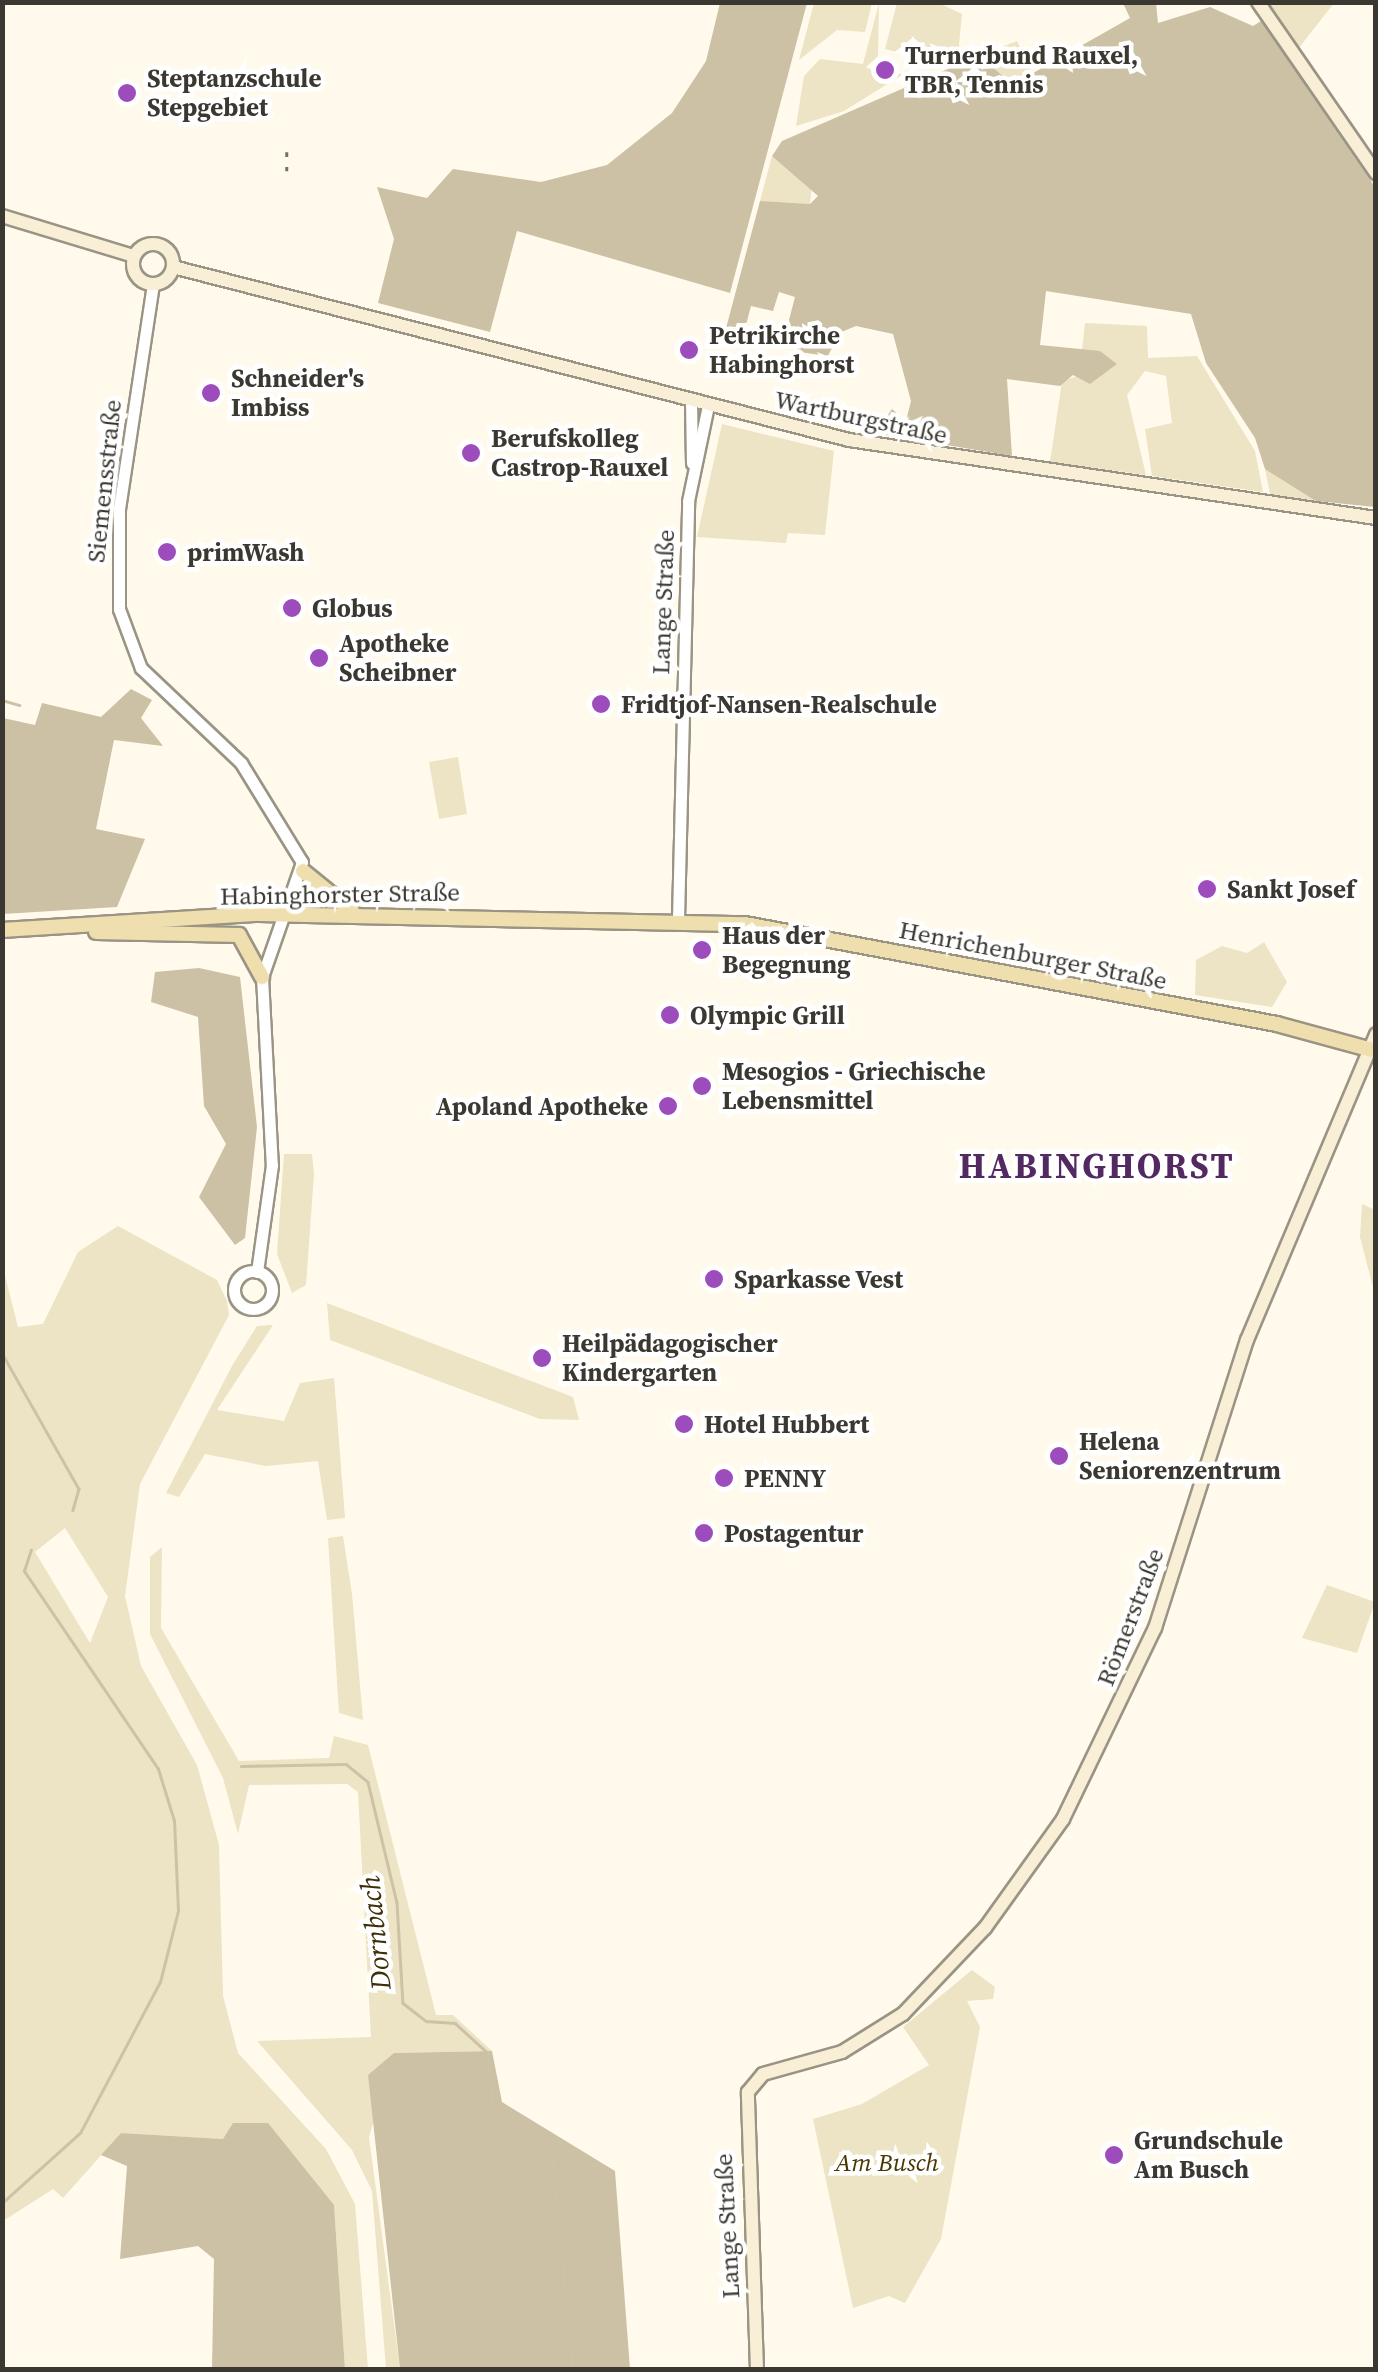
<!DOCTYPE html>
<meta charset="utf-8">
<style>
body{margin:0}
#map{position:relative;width:1378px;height:2372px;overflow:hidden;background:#fffaec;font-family:"Source Serif 4",serif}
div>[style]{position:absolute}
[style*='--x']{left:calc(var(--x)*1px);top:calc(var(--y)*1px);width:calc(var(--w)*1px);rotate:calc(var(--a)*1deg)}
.green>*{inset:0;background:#ede3c5}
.forest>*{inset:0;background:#ccc1a4}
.stream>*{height:2.5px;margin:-1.25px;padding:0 1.25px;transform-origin:1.25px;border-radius:1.25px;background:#cdc2a5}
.roads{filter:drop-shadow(2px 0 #9a9484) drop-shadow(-2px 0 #9a9484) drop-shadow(0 2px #9a9484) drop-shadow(0 -2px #9a9484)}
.tertiary>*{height:11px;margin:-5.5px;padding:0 5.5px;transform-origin:5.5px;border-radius:5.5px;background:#fff}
.tertiary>.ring{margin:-5.5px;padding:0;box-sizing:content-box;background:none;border:11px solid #fff;border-radius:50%}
.secondary>*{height:12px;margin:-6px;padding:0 6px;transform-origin:6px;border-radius:6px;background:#f8efd6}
.secondary>.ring{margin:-6px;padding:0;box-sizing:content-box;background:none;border:12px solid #f8efd6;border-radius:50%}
.primary>*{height:14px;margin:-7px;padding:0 7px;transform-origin:7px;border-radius:7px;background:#f0dfae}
.rail>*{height:2.5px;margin-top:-1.25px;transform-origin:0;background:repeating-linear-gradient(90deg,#747168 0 5px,transparent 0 15px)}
.dots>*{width:28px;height:28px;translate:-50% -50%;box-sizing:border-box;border:5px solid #fff;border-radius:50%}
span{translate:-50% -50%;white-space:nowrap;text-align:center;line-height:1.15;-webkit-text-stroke:9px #fff;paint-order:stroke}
.poi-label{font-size:25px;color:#3a3831;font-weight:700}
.left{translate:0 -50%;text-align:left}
.right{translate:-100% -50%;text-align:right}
.street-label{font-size:25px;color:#3a3831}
.park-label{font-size:25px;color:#483800;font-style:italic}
.water-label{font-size:28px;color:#3d3008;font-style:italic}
.district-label{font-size:35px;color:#522a61;font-weight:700;letter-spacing:2.5px}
.frame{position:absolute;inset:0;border:5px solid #3a3831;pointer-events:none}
</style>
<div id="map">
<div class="green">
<i style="clip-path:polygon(814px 3px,872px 3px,865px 32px,837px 30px,799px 60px)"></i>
<i style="clip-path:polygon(879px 3px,878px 56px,866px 67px,888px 80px,918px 65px,844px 111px,796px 126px,804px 76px,820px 59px,863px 64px)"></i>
<i style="clip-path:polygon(897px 3px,939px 3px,962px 14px,958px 55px,932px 70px,932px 61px,885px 49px)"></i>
<i style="clip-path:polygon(1267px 3px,1334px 3px,1298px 49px)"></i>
<i style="clip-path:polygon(1017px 41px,1033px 75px,1011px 86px,980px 55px)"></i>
<i style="clip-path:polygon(772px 156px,812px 184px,810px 204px,760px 201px)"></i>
<i style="clip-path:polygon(1085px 323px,1147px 326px,1148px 358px,1197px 356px,1255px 451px,1263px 492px,1152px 476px,1145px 429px,1172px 423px,1166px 376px,1145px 371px,1127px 395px,1146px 475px,1050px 462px,1062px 381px,1117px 364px,1082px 350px)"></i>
<i style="clip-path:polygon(722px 424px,834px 451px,825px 535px,788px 533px,786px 543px,697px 537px)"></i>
<i style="clip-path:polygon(1265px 469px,1307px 489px,1316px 501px,1270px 494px)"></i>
<i style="clip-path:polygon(458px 757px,467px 814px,439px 819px,429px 762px)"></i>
<i style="clip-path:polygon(1264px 942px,1287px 982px,1272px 1007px,1195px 995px,1196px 960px,1222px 946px,1247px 953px)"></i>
<i style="clip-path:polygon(284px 1154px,312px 1154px,314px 1174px,306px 1285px,292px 1293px,277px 1254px)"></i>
<i style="clip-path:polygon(1362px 1204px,1375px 1210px,1375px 1295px,1360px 1237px)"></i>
<i style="clip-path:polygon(evenodd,118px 1226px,217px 1280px,227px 1301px,229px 1315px,140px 1484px,125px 1596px,141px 1666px,197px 1765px,219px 1845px,223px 1996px,238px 2053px,326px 2149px,355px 2204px,368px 2369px,345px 2369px,334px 2205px,223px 2139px,121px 2133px,63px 2198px,53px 2189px,3px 2221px,2px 1264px,18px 1327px,43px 1324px,78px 1252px,118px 1226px,65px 1528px,108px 1597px,90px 1643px,35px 1552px,65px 1528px)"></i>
<i style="clip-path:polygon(327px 1303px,573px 1397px,579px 1420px,540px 1419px,330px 1340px)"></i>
<i style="clip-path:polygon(273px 1325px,217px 1410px,284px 1421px,300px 1383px,334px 1378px,345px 1518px,327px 1520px,318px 1461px,266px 1466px,205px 1454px,179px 1497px,166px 1493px,232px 1366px,257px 1326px)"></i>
<i style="clip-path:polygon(343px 1536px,352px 1594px,363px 1720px,339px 1713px,328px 1538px)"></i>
<i style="clip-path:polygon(162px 1547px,161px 1628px,239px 1761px,329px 1758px,334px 1736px,368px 1745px,436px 2015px,453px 2015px,492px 2051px,394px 2053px,369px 2137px,400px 2369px,386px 2369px,372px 2191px,352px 2150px,257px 2041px,371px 2037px,358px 1792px,347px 1784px,249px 1785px,238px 1834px,223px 1778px,150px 1634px,150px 1557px)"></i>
<i style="clip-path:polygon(1327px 1585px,1375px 1602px,1357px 1653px,1302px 1638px)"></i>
<i style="clip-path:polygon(972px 1970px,995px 1987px,993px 1999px,967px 2001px,980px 2027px,941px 2239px,905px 2303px,889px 2296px,853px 2308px,813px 2119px,862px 2104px,929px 2065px,903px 2027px)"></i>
</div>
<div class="forest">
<i style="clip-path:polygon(720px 3px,807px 3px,730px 293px,517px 231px,490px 332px,378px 303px,394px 239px,377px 187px,427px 198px,453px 169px,541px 182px,607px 165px,672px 113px,706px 61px)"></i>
<i style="clip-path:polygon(1123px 3px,1156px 3px,1158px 23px,1210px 7px,1253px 26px,1261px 21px,1375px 187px,1375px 507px,1316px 501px,1265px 469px,1255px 438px,1206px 363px,1191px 314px,1046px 291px,1040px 345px,1100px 351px,1117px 364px,1090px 384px,1073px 375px,1060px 386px,1007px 379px,1012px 456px,875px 433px,892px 409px,906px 421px,911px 401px,893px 334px,856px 326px,839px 333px,828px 356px,799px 352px,789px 320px,795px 297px,779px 292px,773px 311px,751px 306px,743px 336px,725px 332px,760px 201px,810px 204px,818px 196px,772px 156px,782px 141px,980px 55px,1012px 85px,1130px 18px)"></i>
<i style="clip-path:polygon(131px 689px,152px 700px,141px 718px,163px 746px,114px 740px,96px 829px,145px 839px,117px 907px,3px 914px,3px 718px,35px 725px,42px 703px,101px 717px)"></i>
<i style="clip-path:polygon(199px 968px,240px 977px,257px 1127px,245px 1238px,235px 1245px,199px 1197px,226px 1144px,204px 1106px,198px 1017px,151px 1002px,155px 972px)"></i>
<i style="clip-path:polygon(492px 2051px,502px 2102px,615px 2171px,630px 2369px,400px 2369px,368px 2075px,394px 2053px)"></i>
<i style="clip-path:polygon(233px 2123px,268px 2123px,334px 2205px,345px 2369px,212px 2369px,214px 2259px,198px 2246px,120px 2259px,127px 2166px,101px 2155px,121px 2133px,223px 2139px)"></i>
</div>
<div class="stream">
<i style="--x:2;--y:700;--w:18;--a:16"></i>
<i style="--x:2;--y:1353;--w:156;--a:60.5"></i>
<i style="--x:79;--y:1489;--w:22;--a:106"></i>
<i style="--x:241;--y:1766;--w:105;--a:-1.1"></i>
<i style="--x:346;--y:1764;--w:28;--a:39"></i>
<i style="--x:368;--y:1782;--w:124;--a:76.5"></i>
<i style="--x:397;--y:1903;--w:100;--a:86.6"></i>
<i style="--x:403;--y:2003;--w:29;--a:38"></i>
<i style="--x:426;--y:2021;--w:29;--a:4"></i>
<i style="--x:455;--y:2023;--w:45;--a:42.3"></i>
<i style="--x:488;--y:2053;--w:49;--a:85.3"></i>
<i style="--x:492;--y:2102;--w:77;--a:39.2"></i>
<i style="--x:552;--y:2151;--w:220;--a:84.5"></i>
<i style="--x:2;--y:2203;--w:105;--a:-41.9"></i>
<i style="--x:80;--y:2133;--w:171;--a:-62.1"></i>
<i style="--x:160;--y:1982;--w:73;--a:-75.8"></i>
<i style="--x:178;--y:1911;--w:90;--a:-92.5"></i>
<i style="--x:174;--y:1821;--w:54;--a:-107.1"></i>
<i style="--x:158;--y:1769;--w:239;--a:-124.1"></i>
<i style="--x:24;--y:1571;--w:22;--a:-72"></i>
</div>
<div class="roads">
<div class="tertiary">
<i style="--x:153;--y:284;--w:229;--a:98.6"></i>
<i style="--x:119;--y:510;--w:99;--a:90"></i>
<i style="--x:119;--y:609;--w:63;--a:69.6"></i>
<i style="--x:141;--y:668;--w:138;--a:43.5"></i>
<i style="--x:241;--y:763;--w:116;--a:58.4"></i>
<i style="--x:302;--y:862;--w:122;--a:109.2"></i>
<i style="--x:262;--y:977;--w:188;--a:87"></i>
<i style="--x:272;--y:1165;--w:108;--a:98"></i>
<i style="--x:691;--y:400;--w:63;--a:89.1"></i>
<i style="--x:678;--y:919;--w:418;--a:-88.6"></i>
<i style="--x:688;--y:501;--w:98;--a:-78.2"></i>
<i class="ring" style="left:234px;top:1271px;width:27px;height:27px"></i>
</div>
<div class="secondary">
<i style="--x:1258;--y:2;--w:208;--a:55.4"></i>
<i style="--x:2;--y:216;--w:138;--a:16.9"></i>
<i class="ring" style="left:133px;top:244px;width:28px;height:28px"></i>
<i style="--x:173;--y:267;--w:698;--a:14.35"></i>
<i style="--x:849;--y:440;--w:533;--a:8.42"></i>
<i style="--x:757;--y:2370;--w:278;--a:-91.9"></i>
<i style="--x:748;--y:2092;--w:23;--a:-50"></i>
<i style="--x:763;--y:2074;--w:82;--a:-15.6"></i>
<i style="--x:842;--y:2052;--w:72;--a:-31.9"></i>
<i style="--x:903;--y:2014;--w:119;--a:-46.4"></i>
<i style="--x:985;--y:1928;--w:134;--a:-54.4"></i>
<i style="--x:1063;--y:1819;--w:212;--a:-64.3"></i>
<i style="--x:1155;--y:1628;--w:302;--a:-72.3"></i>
<i style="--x:1247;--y:1340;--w:332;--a:-67.1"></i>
</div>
<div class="primary">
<i style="--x:303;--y:871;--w:63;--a:39.2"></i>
<i style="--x:2;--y:930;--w:257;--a:-3.6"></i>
<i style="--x:259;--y:914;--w:486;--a:1.2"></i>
<i style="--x:745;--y:924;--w:541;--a:10.65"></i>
<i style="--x:1277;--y:1024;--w:103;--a:15.3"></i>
<i style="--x:96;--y:932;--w:143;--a:1.2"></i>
<i style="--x:239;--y:935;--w:48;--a:61.3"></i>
</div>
</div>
<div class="rail">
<i style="--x:287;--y:152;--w:19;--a:90"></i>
</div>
<div class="dots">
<i style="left:885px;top:70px;background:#9d4cbb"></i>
<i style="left:127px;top:93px;background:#9d4cbb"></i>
<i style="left:689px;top:350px;background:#9d4cbb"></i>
<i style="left:211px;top:393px;background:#9d4cbb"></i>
<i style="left:471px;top:453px;background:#9d4cbb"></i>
<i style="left:167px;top:552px;background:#9d4cbb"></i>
<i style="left:292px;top:608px;background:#9d4cbb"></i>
<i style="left:319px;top:658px;background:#9d4cbb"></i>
<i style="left:601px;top:704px;background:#9d4cbb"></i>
<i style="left:1207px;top:889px;background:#9d4cbb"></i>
<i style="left:702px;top:950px;background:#9d4cbb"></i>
<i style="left:670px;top:1015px;background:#9d4cbb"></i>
<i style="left:702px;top:1086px;background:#9d4cbb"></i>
<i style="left:668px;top:1106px;background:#9d4cbb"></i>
<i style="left:714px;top:1279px;background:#9d4cbb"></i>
<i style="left:542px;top:1358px;background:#9d4cbb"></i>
<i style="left:684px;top:1424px;background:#9d4cbb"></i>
<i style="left:1059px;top:1456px;background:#9d4cbb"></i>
<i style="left:724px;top:1478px;background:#9d4cbb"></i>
<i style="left:704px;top:1533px;background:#9d4cbb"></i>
<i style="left:1114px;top:2155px;background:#9d4cbb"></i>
</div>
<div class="poi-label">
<span class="left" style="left:905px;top:70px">Turnerbund Rauxel,<br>TBR, Tennis</span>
<span class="left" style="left:147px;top:93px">Steptanzschule<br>Stepgebiet</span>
<span class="left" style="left:709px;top:350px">Petrikirche<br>Habinghorst</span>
<span class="left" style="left:231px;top:393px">Schneider's<br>Imbiss</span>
<span class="left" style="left:491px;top:453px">Berufskolleg<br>Castrop-Rauxel</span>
<span class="left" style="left:187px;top:552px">primWash</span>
<span class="left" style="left:312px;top:608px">Globus</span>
<span class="left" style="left:339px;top:658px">Apotheke<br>Scheibner</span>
<span class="left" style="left:621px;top:704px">Fridtjof-Nansen-Realschule</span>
<span class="left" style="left:1227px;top:889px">Sankt Josef</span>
<span class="left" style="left:722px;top:950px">Haus der<br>Begegnung</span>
<span class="left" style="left:690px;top:1015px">Olympic Grill</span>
<span class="left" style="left:722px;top:1086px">Mesogios - Griechische<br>Lebensmittel</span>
<span class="right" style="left:648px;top:1106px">Apoland Apotheke</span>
<span class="left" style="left:734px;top:1279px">Sparkasse Vest</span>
<span class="left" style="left:562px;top:1358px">Heilpädagogischer<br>Kindergarten</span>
<span class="left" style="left:704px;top:1424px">Hotel Hubbert</span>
<span class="left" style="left:1079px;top:1456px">Helena<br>Seniorenzentrum</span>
<span class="left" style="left:744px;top:1478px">PENNY</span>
<span class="left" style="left:724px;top:1533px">Postagentur</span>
<span class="left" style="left:1134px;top:2155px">Grundschule<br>Am Busch</span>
</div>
<div class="street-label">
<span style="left:861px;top:417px;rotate:12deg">Wartburgstraße</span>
<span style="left:104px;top:481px;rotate:-84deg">Siemensstraße</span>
<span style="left:663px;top:602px;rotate:-88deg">Lange Straße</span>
<span style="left:340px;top:894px;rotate:-1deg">Habinghorster Straße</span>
<span style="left:1033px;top:955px;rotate:11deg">Henrichenburger Straße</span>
<span style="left:1130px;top:1617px;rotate:-69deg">Römerstraße</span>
<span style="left:727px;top:2226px;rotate:-93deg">Lange Straße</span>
</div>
<div class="park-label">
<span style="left:887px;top:2162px">Am Busch</span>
</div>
<div class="water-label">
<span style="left:375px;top:1933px;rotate:-96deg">Dornbach</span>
</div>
<div class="district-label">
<span style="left:1097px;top:1166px">HABINGHORST</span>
</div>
<div class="frame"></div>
</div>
